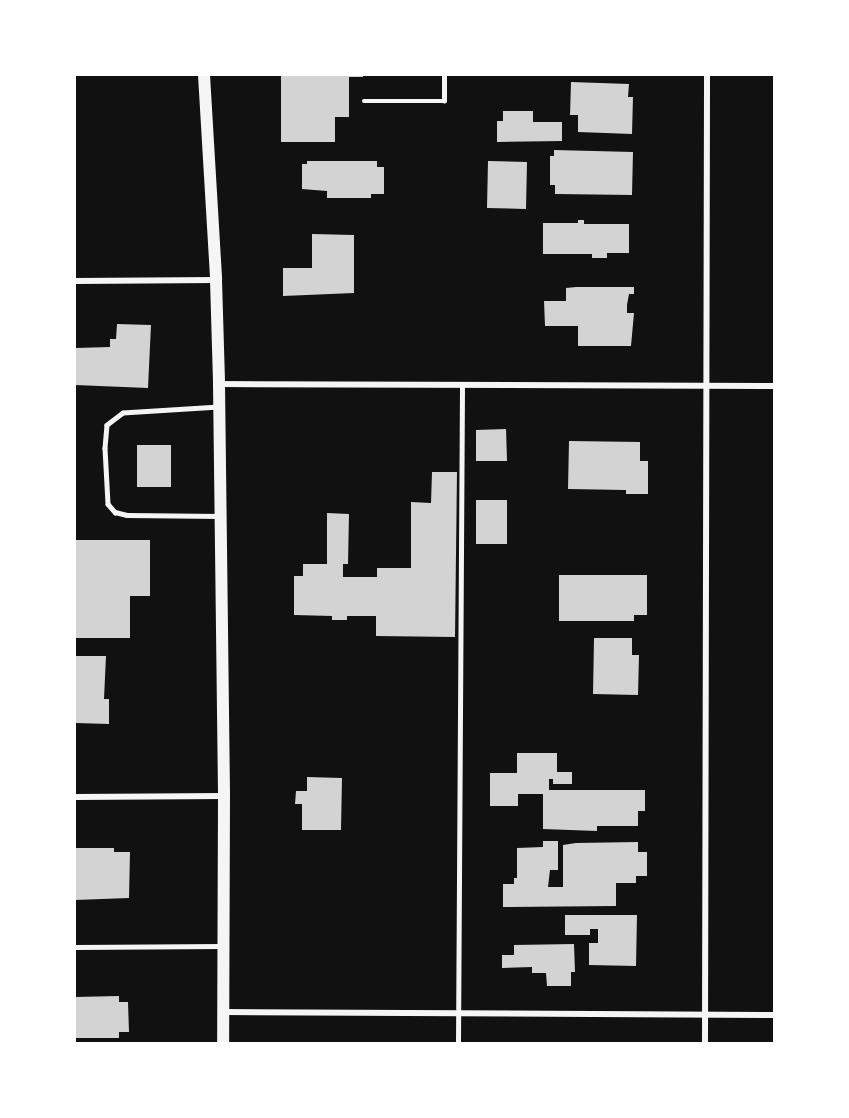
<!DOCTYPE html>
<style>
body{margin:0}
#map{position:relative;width:849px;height:1118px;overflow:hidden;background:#111;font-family:Barlow,sans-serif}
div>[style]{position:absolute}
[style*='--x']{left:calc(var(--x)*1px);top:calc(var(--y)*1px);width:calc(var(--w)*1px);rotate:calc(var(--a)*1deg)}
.building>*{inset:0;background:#d3d3d3}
.service>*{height:4.5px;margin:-2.25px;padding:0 2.25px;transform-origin:2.25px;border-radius:2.25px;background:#f5f5f5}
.minor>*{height:6px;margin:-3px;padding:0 3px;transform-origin:3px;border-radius:3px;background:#f5f5f5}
.secondary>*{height:12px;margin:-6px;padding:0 6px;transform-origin:6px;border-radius:6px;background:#f5f5f5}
span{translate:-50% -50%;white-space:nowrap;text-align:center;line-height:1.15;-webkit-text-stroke:6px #fff;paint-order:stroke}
.frame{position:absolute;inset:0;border:76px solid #fff;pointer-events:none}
</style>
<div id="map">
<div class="building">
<i style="clip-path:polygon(281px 75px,363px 75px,363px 77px,349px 77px,349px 117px,335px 117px,335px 142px,281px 142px)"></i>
<i style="clip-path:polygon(571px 82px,629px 84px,628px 97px,633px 97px,632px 134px,578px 132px,578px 115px,570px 115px)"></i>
<i style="clip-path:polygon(503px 111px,533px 111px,533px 122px,562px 122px,562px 141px,497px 142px,497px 121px,503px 121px)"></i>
<i style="clip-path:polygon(554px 150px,633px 152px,632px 195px,555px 194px,555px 185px,550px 185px,550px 156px,554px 156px)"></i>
<i style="clip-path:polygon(307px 161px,377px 161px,377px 167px,384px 167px,384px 194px,371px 194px,371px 198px,327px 198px,327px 191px,302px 189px,302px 164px,307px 164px)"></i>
<i style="clip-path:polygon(488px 161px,527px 162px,526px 209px,487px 208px)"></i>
<i style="clip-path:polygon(578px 220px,584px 220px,584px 224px,629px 224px,629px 253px,607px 253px,607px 258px,592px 258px,592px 254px,543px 254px,543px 223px,578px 223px)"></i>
<i style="clip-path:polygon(312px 234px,354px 235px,354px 293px,283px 296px,283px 268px,312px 268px)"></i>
<i style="clip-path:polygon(576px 287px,634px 287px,634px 294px,629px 294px,627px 305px,627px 313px,634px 313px,631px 346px,578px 346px,578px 326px,545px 326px,544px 301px,566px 301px,566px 288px)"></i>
<i style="clip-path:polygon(117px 324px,151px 325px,148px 388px,75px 385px,75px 348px,110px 347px,110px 339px,116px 339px)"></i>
<i style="clip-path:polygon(506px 429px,507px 461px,476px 461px,476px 430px)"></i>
<i style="clip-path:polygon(569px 441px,640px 442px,640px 461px,648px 461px,648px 494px,626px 494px,626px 490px,568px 489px)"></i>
<i style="clip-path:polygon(137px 445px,171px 445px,171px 487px,137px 487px)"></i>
<i style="clip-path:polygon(432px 472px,457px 472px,455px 637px,376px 636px,376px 616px,347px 616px,347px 620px,332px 620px,332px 616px,294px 615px,294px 576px,303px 576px,303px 564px,327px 564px,327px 513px,349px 514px,348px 564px,343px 564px,343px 577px,377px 577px,377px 568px,411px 568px,411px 502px,431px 503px)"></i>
<i style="clip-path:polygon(476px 500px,507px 500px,507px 544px,476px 544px)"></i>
<i style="clip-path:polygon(75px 540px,150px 540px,150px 596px,130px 596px,130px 638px,75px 638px)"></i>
<i style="clip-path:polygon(559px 575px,647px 575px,647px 615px,634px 615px,634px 621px,559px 621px)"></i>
<i style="clip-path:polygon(594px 638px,632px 638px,632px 655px,639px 655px,638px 695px,593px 694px)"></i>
<i style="clip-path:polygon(75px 656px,106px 656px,104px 699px,109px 699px,109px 724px,75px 723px)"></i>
<i style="clip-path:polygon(517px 753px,557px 753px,557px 772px,572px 772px,572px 784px,553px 784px,553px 779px,549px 779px,549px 790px,645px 790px,645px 811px,638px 811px,638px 826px,597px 826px,597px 831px,543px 829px,543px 794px,518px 794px,518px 806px,490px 806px,490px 773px,517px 773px)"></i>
<i style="clip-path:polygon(307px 777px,342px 778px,341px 830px,302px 830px,302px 804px,295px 804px,296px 791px,307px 791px)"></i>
<i style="clip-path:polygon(543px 841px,558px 841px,558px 870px,550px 870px,548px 887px,563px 887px,563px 845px,576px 843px,638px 842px,638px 852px,647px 852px,647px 876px,636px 876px,636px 883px,616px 883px,616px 906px,503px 907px,503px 884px,514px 884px,514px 878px,517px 878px,517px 848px,543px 847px)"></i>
<i style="clip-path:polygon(75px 848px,114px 848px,114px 852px,130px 852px,129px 898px,75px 900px)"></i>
<i style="clip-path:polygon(565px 915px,637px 915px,636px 966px,589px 965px,589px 943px,598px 943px,598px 929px,590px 929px,590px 935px,565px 935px)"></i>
<i style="clip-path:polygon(574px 944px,575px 972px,571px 972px,571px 986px,547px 986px,546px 973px,532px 973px,532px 967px,502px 968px,502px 955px,514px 955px,514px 945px)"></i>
<i style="clip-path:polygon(119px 996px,119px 1002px,128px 1002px,129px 1032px,119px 1032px,119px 1038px,75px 1038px,75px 997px)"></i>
</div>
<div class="service">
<i style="--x:364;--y:101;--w:80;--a:0"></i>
<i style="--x:444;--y:101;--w:26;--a:-90"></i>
<i style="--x:219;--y:407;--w:96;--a:176.4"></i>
<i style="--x:123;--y:413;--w:20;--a:143"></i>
<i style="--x:107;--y:425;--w:23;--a:95"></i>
<i style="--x:105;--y:448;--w:56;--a:86.9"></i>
<i style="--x:108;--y:504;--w:11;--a:49"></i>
<i style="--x:115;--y:512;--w:12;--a:14"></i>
<i style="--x:127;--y:515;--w:93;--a:0.6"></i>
<i style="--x:75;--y:947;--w:147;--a:-0.4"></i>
<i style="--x:458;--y:1043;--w:658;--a:-89.65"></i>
</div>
<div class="minor">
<i style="--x:75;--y:281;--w:141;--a:-0.4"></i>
<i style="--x:219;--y:384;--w:555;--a:0.21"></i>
<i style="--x:75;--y:797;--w:149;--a:-0.4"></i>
<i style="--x:224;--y:1012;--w:550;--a:0.31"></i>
<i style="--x:705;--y:1043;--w:968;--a:-89.88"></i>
</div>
<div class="secondary">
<i style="--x:204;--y:75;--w:205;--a:86.6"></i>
<i style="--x:216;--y:280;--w:104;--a:88.3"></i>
<i style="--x:219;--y:384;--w:412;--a:89.3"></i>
<i style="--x:224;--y:796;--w:247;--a:90.2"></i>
</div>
<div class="frame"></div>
</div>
